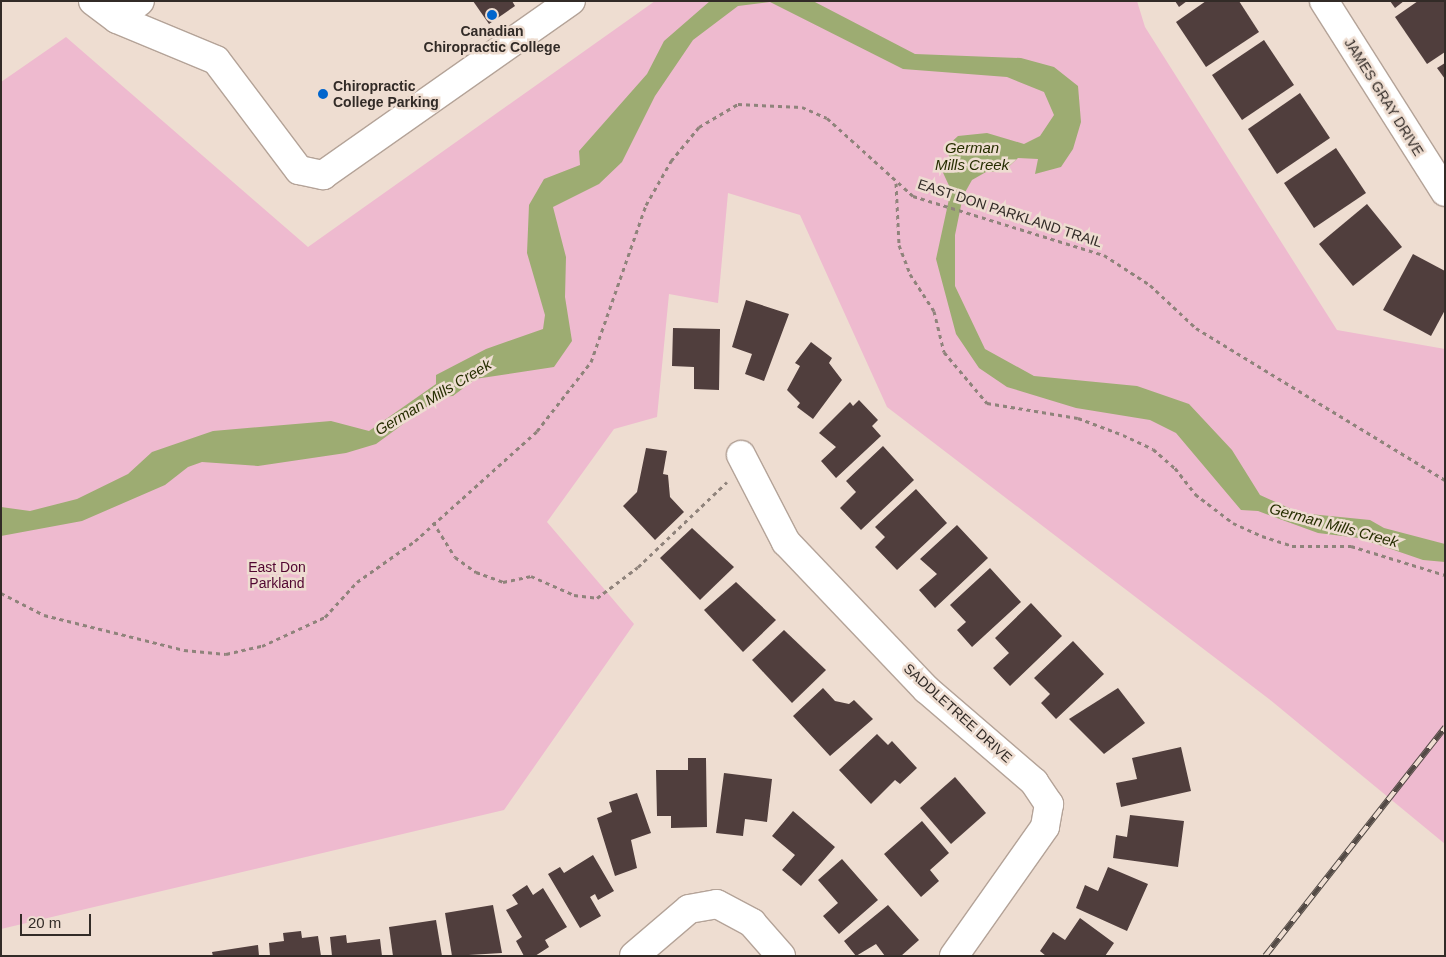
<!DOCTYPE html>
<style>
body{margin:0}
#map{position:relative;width:1446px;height:957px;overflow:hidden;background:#eeddd1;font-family:Arial,sans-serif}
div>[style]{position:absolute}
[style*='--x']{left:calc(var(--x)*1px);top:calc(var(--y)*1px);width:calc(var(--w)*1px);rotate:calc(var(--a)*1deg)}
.green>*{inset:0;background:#eebacf}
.water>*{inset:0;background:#9dac72}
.building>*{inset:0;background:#503e3d}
.path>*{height:3px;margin-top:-1.5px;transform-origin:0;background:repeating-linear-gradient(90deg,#8f837b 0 4px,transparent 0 8px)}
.roads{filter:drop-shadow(1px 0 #b4a398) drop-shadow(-1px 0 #b4a398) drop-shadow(0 1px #b4a398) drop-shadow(0 -1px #b4a398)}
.minor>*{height:28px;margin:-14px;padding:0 14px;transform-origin:14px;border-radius:14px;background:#fff}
.rail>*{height:5.5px;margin-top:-2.75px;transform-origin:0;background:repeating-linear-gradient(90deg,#eeddd1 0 11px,#534a45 0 22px);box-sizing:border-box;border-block:1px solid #534a45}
.dots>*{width:14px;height:14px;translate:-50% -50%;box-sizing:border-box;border:2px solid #eeddd1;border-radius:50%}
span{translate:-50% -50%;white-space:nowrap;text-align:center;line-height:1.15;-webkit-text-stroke:5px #eeddd1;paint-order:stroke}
.poi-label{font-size:14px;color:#322b27;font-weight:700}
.left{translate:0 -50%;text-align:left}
.street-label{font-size:14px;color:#322b27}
.park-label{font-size:14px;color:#510631}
.water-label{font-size:15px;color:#262e00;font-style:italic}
.frame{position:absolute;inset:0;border:2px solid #322b27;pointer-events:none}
.scale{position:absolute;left:20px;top:914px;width:71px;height:22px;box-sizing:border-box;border:2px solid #322b27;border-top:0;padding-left:6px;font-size:15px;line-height:18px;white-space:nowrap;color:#322b27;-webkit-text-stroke:4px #eeddd1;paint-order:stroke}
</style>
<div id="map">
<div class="green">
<i style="clip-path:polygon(655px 1px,1137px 1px,1145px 27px,1337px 330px,1445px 349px,1445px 844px,1269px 699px,887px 407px,800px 215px,728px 193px,718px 303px,669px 294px,657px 417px,614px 429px,547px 522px,634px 624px,504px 810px,1px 929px,1px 82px,66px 37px,308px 247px)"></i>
</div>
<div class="water">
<i style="clip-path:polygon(710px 1px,813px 1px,915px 54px,1021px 58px,1054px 67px,1078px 86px,1081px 122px,1073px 149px,1061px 167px,1035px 174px,1038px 159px,1018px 158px,1004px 171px,986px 172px,972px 180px,963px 196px,955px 235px,955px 286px,985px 349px,1034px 376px,1137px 386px,1189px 404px,1232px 450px,1260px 495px,1300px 513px,1370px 520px,1384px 528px,1445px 544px,1445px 562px,1423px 560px,1359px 538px,1318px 533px,1258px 511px,1241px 510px,1176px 433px,1150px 420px,1076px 408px,1007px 387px,979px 368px,956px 334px,936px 259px,951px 190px,939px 164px,950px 159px,946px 147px,958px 136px,987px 133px,1024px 144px,1040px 136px,1054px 115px,1044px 92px,1007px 77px,903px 69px,770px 2px,738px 6px,693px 40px,655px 96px,622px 162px,599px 184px,553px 207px,566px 257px,565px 297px,572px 341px,554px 367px,475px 379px,453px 396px,440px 397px,376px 444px,346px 453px,258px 466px,202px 462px,188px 467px,165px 485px,82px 521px,1px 536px,1px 507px,30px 511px,77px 499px,128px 474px,152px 452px,213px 431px,331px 421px,369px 431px,436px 384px,436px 375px,486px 349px,543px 329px,545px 315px,527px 253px,529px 205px,544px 179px,580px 165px,579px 151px,647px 74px,664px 41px)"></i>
</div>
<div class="building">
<i style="clip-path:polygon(473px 1px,512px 1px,515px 6px,489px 24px)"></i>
<i style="clip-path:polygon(1175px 1px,1187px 1px,1179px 7px)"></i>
<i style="clip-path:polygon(1206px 1px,1239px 1px,1259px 32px,1206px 67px,1176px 22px)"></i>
<i style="clip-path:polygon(1390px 1px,1404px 1px,1395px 8px)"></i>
<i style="clip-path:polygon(1418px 1px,1445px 1px,1445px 52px,1427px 64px,1395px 17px)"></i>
<i style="clip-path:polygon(1264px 40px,1294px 85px,1242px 120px,1212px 75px)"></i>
<i style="clip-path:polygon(1445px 63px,1445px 79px,1437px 68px)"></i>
<i style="clip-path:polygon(1300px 93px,1330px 138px,1277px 174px,1248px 129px)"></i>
<i style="clip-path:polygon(1336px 148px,1366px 193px,1314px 228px,1284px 183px)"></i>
<i style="clip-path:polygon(1367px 204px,1402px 247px,1353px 286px,1319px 244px)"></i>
<i style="clip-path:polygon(1413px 254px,1445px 271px,1445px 310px,1431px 336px,1383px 310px)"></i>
<i style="clip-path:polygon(746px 300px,789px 314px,764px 381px,745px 374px,752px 354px,732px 347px)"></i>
<i style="clip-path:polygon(673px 328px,720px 329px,719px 390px,694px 389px,694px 367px,672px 366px)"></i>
<i style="clip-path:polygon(811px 342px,832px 358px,829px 363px,842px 380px,813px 419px,797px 407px,800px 403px,787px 390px,800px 366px,795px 363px)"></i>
<i style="clip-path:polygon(859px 400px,878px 420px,872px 426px,881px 436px,836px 478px,821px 461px,836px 447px,819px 433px,850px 402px,853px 406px)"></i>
<i style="clip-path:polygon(883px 446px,914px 480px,861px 530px,840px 508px,856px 492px,846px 481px)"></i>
<i style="clip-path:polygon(646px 448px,667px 451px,663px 474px,668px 475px,670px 497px,684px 512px,655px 540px,623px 506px,637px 492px)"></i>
<i style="clip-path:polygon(916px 489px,947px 523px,897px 570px,875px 547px,885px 537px,875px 527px)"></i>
<i style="clip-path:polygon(957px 525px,988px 558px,935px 608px,919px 590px,937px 574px,920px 559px)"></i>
<i style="clip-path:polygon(692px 528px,734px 567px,700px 600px,660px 558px)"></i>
<i style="clip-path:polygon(990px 568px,1021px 602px,972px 647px,957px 630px,966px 622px,950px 605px)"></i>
<i style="clip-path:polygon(736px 582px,776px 620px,743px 652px,704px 610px)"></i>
<i style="clip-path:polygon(1031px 603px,1062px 636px,1010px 686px,993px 668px,1009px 653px,995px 638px)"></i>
<i style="clip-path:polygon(784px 630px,826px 670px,792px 703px,752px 660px)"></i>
<i style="clip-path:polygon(1073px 641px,1104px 674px,1056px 719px,1041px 703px,1050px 694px,1034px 678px)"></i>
<i style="clip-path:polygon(823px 688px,835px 701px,849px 704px,854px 700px,873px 719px,830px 756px,793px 716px)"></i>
<i style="clip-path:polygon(1118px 688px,1145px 723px,1104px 754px,1069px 719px)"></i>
<i style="clip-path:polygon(877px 734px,888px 745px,892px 741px,917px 768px,900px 784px,895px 780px,871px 804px,839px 770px)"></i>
<i style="clip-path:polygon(1181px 747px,1191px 791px,1121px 807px,1116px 783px,1137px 779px,1132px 758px)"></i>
<i style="clip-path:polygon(688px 758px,706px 758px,707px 827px,671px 828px,671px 816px,657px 816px,656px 770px,688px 770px)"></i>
<i style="clip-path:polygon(724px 773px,772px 779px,767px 822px,745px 819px,743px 836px,716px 833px)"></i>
<i style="clip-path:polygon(955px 777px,986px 813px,951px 844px,920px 808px)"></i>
<i style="clip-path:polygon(637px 793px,651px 833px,631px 840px,637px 868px,615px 876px,597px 818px,612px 812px,609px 802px)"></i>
<i style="clip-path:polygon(793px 811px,835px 847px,801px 886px,782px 870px,795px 855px,772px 836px)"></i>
<i style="clip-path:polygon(1130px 815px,1184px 821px,1178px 867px,1113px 858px,1116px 835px,1127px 837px)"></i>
<i style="clip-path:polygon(922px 821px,949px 853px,930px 870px,939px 881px,921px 897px,884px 854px)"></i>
<i style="clip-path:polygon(593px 855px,614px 891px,598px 900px,595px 894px,590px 897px,601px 916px,580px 928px,548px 874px,560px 867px,564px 873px)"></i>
<i style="clip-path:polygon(842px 859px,878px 900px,839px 934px,823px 916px,838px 903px,818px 880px)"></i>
<i style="clip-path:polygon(1108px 867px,1148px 884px,1127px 931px,1076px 908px,1085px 885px,1098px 891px)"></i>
<i style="clip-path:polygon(527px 885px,533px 895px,543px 888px,567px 927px,545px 940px,549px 947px,535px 956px,524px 956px,516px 941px,522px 937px,506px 910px,518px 904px,512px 895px)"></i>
<i style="clip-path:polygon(493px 905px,502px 953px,452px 956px,445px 913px)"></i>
<i style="clip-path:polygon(888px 905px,919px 940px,901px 956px,885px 956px,876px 944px,856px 956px,844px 941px)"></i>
<i style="clip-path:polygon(1080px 918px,1114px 943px,1105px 956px,1046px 956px,1040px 951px,1053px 932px,1065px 940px)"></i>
<i style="clip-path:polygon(436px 920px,442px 956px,393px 956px,389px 927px)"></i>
<i style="clip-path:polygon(301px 931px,302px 938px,318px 936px,321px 956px,270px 956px,269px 943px,284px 941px,283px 933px)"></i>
<i style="clip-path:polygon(346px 935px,347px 943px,380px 939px,382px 956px,332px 956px,330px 937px)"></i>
<i style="clip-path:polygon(258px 945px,259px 956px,213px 956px,212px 952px)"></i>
</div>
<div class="path">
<i style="--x:896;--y:183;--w:62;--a:87.2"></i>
<i style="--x:899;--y:245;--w:31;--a:69"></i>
<i style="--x:910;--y:274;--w:44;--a:57"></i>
<i style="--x:934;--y:311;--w:42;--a:76.3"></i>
<i style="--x:944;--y:352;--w:67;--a:49.9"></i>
<i style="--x:987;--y:403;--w:92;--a:9.4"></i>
<i style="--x:1078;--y:418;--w:48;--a:20.7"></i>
<i style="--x:1123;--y:435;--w:33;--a:25"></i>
<i style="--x:1153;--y:449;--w:29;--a:41"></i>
<i style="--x:1175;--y:468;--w:33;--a:52"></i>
<i style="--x:1195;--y:494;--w:48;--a:37.3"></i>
<i style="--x:1233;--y:523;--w:32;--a:24"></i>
<i style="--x:1262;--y:536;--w:32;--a:18"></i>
<i style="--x:1292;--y:546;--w:59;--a:0"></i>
<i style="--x:1351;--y:546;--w:98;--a:17.1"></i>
<i style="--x:433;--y:522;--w:41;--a:57.8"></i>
<i style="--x:455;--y:557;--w:26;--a:36"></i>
<i style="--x:476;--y:572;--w:29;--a:20"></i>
<i style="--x:503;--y:582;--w:29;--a:-12"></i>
<i style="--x:531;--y:576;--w:47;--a:23.8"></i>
<i style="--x:574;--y:595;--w:23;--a:7"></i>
<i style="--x:597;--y:598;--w:51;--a:-37.1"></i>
<i style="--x:638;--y:567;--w:123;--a:-43.7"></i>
<i style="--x:1;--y:593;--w:48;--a:27.1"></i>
<i style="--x:44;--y:615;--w:144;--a:14"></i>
<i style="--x:184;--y:650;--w:42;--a:5.4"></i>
<i style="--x:226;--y:654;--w:37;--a:-13"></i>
<i style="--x:262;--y:646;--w:69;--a:-24.7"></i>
<i style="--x:325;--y:617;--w:47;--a:-47.6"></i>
<i style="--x:357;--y:582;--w:71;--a:-35.3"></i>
<i style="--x:415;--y:541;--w:164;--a:-42"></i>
<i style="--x:537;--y:431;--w:88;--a:-52"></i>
<i style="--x:591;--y:362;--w:166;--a:-70.7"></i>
<i style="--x:646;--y:205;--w:51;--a:-60.4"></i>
<i style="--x:671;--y:161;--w:44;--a:-50.5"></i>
<i style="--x:699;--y:127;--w:45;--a:-30.5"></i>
<i style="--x:738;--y:104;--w:64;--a:2.7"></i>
<i style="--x:802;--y:107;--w:27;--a:24"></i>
<i style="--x:827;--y:118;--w:116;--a:42.2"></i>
<i style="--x:913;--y:196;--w:200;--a:17.2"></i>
<i style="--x:1104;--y:255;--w:55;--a:33.1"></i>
<i style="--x:1150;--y:285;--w:63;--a:43.1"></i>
<i style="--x:1196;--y:328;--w:292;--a:31.4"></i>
</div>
<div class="roads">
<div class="minor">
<i style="--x:93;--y:1;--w:30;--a:37"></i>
<i style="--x:117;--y:19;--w:29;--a:-38"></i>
<i style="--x:1324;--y:1;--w:226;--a:57.6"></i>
<i style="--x:117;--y:19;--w:107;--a:22.5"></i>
<i style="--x:216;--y:60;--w:138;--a:53"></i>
<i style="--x:299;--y:170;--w:25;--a:12"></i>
<i style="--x:323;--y:175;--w:303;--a:-35.1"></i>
<i style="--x:741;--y:455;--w:98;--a:62.7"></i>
<i style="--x:786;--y:542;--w:203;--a:46.4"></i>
<i style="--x:926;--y:689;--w:143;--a:40.7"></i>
<i style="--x:1034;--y:782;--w:27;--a:56"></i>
<i style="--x:1049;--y:804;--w:23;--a:100"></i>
<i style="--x:1045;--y:827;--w:158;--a:125.2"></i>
<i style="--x:634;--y:956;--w:72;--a:-40.5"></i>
<i style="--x:689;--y:909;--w:28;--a:-10"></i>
<i style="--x:717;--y:904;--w:40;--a:28"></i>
<i style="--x:752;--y:923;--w:44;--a:48.7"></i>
</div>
</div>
<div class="rail">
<i style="--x:1265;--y:956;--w:291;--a:-51.8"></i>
</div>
<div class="dots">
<i style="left:492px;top:15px;background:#0065cd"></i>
<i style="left:323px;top:94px;background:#0065cd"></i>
</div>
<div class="poi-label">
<span style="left:492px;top:39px">Canadian<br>Chiropractic College</span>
<span class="left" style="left:333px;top:94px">Chiropractic<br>College Parking</span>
</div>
<div class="street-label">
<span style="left:1384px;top:97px;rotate:58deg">JAMES GRAY DRIVE</span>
<span style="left:1010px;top:213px;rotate:18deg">EAST DON PARKLAND TRAIL</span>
<span style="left:958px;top:713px;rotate:42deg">SADDLETREE DRIVE</span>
</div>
<div class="park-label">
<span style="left:277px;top:575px">East Don<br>Parkland</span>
</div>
<div class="water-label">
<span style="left:972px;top:156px">German<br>Mills Creek</span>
<span style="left:433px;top:397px;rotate:-31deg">German Mills Creek</span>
<span style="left:1334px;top:525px;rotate:15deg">German Mills Creek</span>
</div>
<div class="frame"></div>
<div class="scale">20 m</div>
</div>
